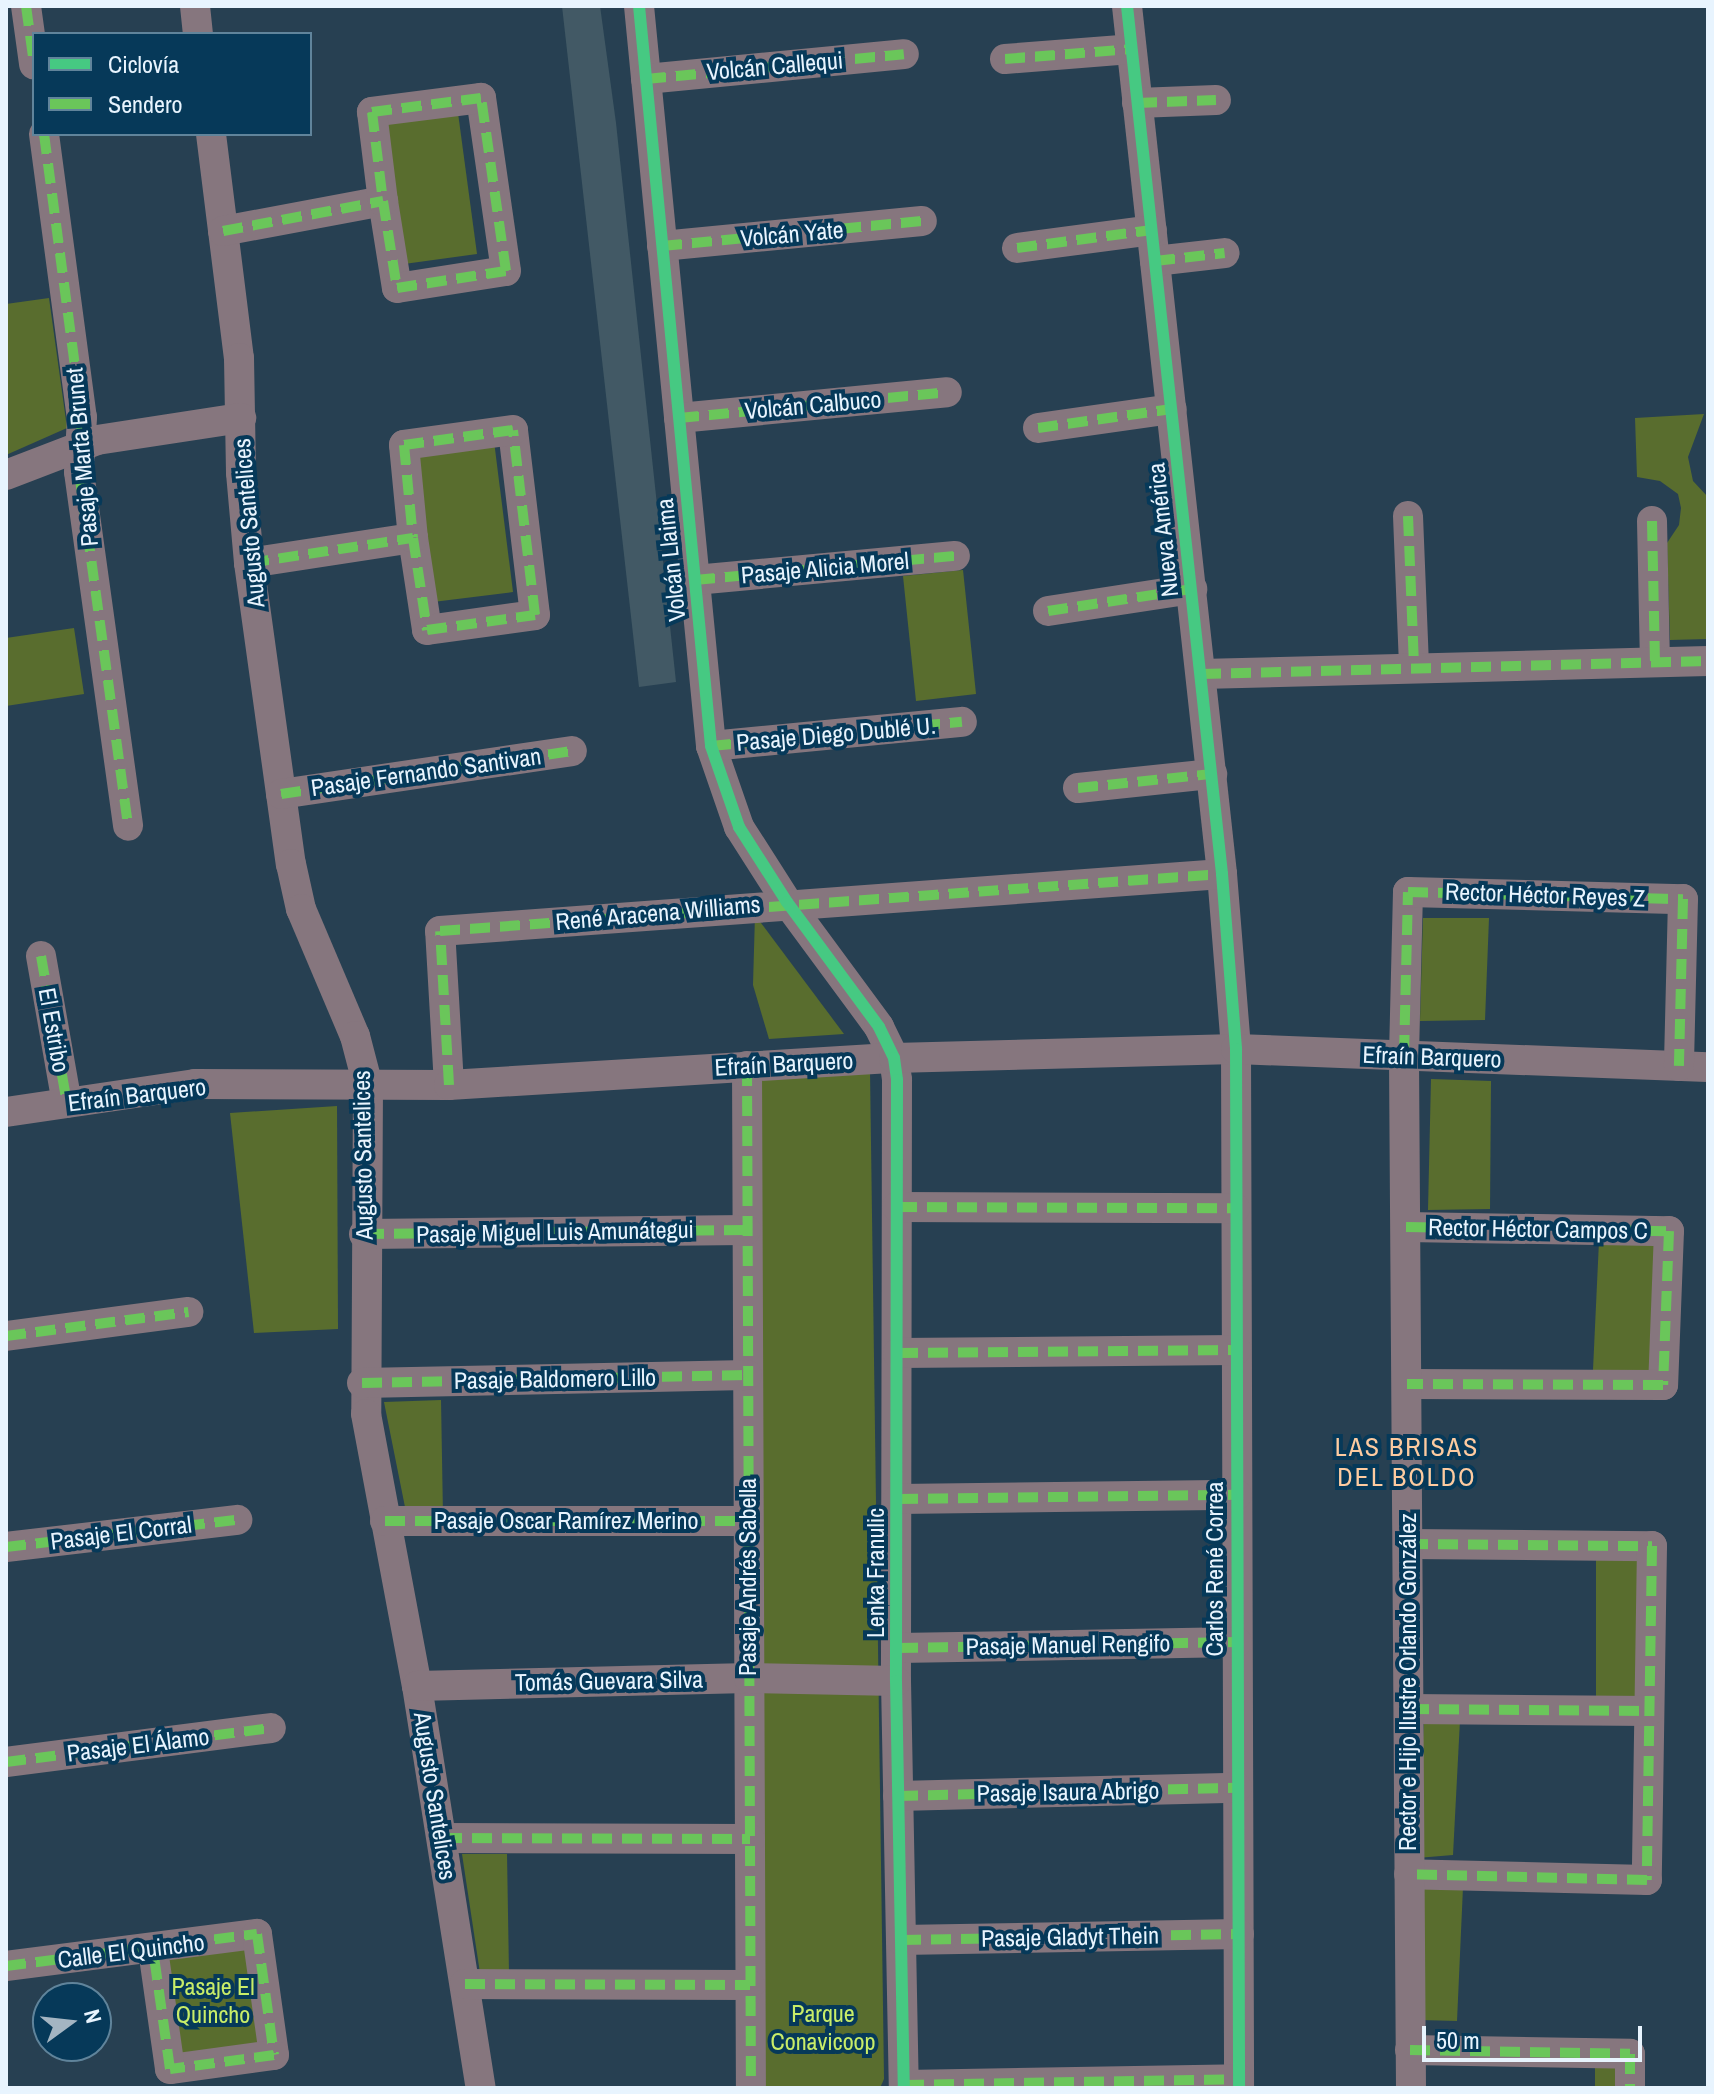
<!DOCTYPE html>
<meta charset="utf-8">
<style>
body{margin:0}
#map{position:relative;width:1714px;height:2094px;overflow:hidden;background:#274052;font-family:"Archivo Narrow",sans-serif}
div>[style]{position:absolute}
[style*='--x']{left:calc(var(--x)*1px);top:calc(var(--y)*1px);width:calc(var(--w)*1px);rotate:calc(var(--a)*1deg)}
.green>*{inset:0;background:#596d2e}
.building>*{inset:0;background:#425965}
.minor>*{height:30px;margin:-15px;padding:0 15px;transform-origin:15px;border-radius:15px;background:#86767e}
.quiet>*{height:10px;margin-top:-5px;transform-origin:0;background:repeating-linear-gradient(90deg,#6ac65a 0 20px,transparent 0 30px)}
.cycleway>*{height:12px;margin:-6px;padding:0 6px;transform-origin:6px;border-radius:6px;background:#46c982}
span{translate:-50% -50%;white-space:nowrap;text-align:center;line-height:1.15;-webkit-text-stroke:8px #063959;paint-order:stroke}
.street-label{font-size:24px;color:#e8f4fe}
.park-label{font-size:24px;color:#c9ed68}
.neighbourhood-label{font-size:26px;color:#fdcba0;letter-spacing:2px}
.frame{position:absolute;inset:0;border:8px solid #e8f4fe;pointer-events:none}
.legend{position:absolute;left:32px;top:32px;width:280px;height:104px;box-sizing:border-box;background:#063959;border:2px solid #60849b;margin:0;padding:10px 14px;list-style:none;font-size:24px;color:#e8f4fe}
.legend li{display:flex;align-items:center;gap:16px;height:40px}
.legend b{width:40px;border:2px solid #60849b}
.north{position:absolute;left:32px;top:1982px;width:80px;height:80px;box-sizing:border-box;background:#063959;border:2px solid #60849b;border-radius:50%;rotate:75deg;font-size:22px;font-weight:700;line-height:32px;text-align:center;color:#e8f4fe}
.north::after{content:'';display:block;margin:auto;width:28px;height:36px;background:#a4b5c2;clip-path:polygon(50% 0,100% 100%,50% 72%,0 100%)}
.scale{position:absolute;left:1422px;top:2026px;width:220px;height:36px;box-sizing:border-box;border:4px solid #e8f4fe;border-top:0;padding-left:10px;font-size:24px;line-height:28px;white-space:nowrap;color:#e8f4fe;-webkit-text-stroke:6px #063959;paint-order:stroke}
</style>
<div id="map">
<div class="green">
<i style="clip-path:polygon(458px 113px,477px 254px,404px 264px,386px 123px)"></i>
<i style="clip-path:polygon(49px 298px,67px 428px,6px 455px,6px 304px)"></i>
<i style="clip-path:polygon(1704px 414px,1688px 457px,1693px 481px,1708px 497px,1708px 639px,1670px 640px,1667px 543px,1679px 525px,1681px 508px,1678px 494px,1660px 481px,1637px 477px,1635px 418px)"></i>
<i style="clip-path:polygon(494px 441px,513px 592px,433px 602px,414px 451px)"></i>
<i style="clip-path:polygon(963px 570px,976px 694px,916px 701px,903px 576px)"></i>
<i style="clip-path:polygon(74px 628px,84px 694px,6px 706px,6px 638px)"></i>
<i style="clip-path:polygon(755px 915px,844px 1034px,769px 1039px,753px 985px)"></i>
<i style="clip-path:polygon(1423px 918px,1489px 918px,1485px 1020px,1420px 1021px)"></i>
<i style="clip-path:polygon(870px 1071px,884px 2079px,880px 2088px,764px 2088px,761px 1075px)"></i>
<i style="clip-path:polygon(1431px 1079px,1491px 1081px,1490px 1209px,1428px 1210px)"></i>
<i style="clip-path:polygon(337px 1106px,338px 1329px,254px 1333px,230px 1113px)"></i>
<i style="clip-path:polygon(1599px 1241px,1656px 1242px,1653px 1372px,1593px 1370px)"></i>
<i style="clip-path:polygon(441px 1400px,443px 1516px,407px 1517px,384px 1402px)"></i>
<i style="clip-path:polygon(1596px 1551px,1646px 1552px,1645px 1706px,1596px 1704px)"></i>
<i style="clip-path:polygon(1424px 1720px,1460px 1720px,1453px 1855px,1417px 1858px)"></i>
<i style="clip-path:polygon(462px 1854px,507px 1854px,509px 1974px,480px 1973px)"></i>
<i style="clip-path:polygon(1419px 1887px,1463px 1887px,1457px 2021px,1420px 2020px)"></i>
<i style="clip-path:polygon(248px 1945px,262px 2046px,177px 2058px,163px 1957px)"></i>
<i style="clip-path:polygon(1595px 2060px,1625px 2061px,1625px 2088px,1595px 2088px)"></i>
</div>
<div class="building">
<i style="clip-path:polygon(562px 6px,600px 6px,616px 123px,676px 682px,639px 687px)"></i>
</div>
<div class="minor">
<i style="--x:26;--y:6;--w:59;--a:82.1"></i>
<i style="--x:195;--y:6;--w:28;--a:84"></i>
<i style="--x:639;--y:6;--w:743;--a:84.44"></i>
<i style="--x:711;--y:746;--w:86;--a:70.9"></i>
<i style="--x:739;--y:827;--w:89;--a:57.4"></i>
<i style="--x:787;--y:902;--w:155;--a:53.6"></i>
<i style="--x:879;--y:1027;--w:34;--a:64"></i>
<i style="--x:894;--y:1058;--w:22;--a:82"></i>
<i style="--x:897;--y:1080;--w:601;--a:90.1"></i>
<i style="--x:896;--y:1681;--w:407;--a:88.9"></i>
<i style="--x:1127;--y:6;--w:873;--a:83.75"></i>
<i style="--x:1222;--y:874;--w:176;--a:85.4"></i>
<i style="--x:1236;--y:1049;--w:1039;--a:89.83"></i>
<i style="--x:1005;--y:59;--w:126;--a:-4.5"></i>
<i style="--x:646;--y:79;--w:259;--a:-5.5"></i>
<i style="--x:1137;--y:103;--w:79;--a:-2.2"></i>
<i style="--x:44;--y:134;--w:286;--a:82.4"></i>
<i style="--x:82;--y:417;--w:55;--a:93.1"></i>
<i style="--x:79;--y:472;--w:357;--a:82.1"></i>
<i style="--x:211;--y:134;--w:226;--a:82.9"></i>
<i style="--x:239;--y:358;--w:115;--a:89"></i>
<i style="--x:241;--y:473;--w:90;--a:84.9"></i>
<i style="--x:249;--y:563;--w:304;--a:82.1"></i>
<i style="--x:291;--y:864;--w:46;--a:77.5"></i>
<i style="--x:301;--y:909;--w:138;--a:67"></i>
<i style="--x:355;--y:1036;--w:52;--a:75.4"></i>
<i style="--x:368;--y:1086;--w:328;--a:90.3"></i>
<i style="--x:366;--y:1414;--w:277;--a:79.4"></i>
<i style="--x:417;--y:1686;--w:407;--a:81"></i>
<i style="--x:223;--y:231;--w:163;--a:-10.6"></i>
<i style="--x:383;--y:201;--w:88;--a:80.9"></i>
<i style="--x:397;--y:288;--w:110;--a:-8.9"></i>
<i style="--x:506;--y:271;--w:175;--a:-98.2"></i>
<i style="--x:481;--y:98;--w:110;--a:172.7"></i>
<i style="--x:372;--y:112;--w:90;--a:83"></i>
<i style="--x:662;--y:246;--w:261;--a:-5.5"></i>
<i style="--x:1017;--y:248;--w:136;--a:-7.6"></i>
<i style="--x:1155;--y:261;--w:70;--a:-6.5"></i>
<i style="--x:679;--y:418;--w:269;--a:-5.5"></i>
<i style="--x:1038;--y:428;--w:135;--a:-8.1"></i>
<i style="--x:6;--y:475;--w:97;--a:-21"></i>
<i style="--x:97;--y:440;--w:146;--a:-8.7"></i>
<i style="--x:1408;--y:516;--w:150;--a:87.7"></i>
<i style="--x:1652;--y:521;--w:141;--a:88.8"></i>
<i style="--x:249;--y:563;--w:166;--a:-8.7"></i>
<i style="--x:413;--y:538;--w:93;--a:81.3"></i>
<i style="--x:427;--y:630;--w:109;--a:-7.9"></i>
<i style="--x:535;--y:615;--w:186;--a:-96.8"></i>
<i style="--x:513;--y:430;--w:110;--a:172.2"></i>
<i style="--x:404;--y:445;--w:93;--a:84.5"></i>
<i style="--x:695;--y:580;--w:261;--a:-5.3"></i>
<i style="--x:1048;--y:611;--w:146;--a:-8.7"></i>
<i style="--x:1201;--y:674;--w:507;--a:-1.47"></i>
<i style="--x:711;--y:746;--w:252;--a:-5.5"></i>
<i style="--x:1078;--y:788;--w:135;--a:-6"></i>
<i style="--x:281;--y:794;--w:294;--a:-8.4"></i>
<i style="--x:41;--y:956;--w:149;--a:80"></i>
<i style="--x:747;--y:1066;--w:1022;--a:89.78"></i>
<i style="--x:449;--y:1085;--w:154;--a:-93.3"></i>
<i style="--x:440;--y:931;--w:784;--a:-4.17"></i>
<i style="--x:6;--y:1112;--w:191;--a:-8.4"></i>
<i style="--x:195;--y:1084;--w:254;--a:0.2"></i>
<i style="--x:449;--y:1085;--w:446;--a:-3.5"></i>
<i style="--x:894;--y:1058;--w:342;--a:-1.5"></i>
<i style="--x:1236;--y:1049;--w:472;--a:2.2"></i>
<i style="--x:897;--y:1207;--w:338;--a:0.2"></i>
<i style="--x:1406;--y:1227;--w:263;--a:0.9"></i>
<i style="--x:1669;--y:1231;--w:154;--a:92.2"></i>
<i style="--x:1663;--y:1385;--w:256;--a:-179.8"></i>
<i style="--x:364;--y:1234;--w:382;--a:-0.6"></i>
<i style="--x:6;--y:1336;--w:184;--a:-7.5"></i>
<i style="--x:898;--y:1353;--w:338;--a:-0.5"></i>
<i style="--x:362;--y:1383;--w:385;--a:-1.2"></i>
<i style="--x:898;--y:1499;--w:339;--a:-0.7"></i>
<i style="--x:385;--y:1521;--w:363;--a:0"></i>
<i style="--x:1408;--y:1544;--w:244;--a:0.5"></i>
<i style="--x:1652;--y:1546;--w:334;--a:90.9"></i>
<i style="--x:1647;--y:1880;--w:238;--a:-178.6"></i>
<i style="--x:6;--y:1547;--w:233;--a:-6.7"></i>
<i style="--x:898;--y:1648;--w:339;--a:-1"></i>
<i style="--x:417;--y:1686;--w:332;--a:-1.4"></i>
<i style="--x:749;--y:1678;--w:147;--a:1.2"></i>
<i style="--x:1409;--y:1709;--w:240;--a:0.5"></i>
<i style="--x:6;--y:1762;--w:267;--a:-7.3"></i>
<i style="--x:898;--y:1796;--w:339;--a:-1.4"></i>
<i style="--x:442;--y:1838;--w:308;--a:0.2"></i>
<i style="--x:901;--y:1940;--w:338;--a:-1"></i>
<i style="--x:6;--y:1966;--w:253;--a:-7.3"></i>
<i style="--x:257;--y:1934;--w:122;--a:82"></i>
<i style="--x:274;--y:2055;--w:105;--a:172.3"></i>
<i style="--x:170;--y:2069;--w:121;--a:-98.1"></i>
<i style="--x:465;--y:1984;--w:285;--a:0.2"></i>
<i style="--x:1410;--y:2050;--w:220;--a:1"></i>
<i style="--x:1630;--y:2054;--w:34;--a:90"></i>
<i style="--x:904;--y:2085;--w:335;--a:-1"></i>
<i style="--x:1411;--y:2088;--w:1033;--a:-90.39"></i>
<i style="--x:1404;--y:1055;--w:163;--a:-88.6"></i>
<i style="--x:1408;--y:892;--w:275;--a:1.5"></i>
<i style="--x:1683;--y:899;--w:167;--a:91.4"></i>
</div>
<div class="quiet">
<i style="--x:26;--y:6;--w:59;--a:82.1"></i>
<i style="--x:1005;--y:59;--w:126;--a:-4.5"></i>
<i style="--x:646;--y:79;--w:259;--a:-5.5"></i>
<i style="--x:1137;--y:103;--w:79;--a:-2.2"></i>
<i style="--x:44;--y:134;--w:286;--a:82.4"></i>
<i style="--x:82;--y:417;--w:55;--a:93.1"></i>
<i style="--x:79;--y:472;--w:357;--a:82.1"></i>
<i style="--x:223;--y:231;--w:163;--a:-10.6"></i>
<i style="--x:383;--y:201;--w:88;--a:80.9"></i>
<i style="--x:397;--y:288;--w:110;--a:-8.9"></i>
<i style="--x:506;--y:271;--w:175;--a:-98.2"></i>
<i style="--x:481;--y:98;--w:110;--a:172.7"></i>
<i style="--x:372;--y:112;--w:90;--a:83"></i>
<i style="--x:662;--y:246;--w:261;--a:-5.5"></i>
<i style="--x:1017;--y:248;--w:136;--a:-7.6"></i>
<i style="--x:1155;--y:261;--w:70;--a:-6.5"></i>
<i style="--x:679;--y:418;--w:269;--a:-5.5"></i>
<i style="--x:1038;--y:428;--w:135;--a:-8.1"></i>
<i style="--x:1408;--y:516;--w:150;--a:87.7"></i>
<i style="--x:1652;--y:521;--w:141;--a:88.8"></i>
<i style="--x:249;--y:563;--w:166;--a:-8.7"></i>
<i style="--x:413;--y:538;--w:93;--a:81.3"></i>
<i style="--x:427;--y:630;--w:109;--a:-7.9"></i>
<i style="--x:535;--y:615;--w:186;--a:-96.8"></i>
<i style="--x:513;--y:430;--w:110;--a:172.2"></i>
<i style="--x:404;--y:445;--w:93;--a:84.5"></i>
<i style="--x:695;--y:580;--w:261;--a:-5.3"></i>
<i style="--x:1048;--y:611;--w:146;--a:-8.7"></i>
<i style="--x:1201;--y:674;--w:507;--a:-1.47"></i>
<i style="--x:711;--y:746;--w:252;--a:-5.5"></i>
<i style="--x:1078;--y:788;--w:135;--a:-6"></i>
<i style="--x:281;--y:794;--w:294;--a:-8.4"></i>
<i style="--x:41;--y:956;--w:149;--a:80"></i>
<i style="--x:1404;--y:1055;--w:163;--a:-88.6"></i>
<i style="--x:1408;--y:892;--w:275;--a:1.5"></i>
<i style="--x:1683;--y:899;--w:167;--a:91.4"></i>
<i style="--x:747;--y:1066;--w:1022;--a:89.78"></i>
<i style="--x:449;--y:1085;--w:154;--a:-93.3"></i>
<i style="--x:440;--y:931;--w:784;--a:-4.17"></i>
<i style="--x:897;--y:1207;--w:338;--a:0.2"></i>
<i style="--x:1406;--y:1227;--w:263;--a:0.9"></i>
<i style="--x:1669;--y:1231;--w:154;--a:92.2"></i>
<i style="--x:1663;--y:1385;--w:256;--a:-179.8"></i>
<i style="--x:364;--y:1234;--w:382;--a:-0.6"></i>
<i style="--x:6;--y:1336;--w:184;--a:-7.5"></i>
<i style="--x:898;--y:1353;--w:338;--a:-0.5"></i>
<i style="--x:362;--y:1383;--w:385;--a:-1.2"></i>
<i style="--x:898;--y:1499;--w:339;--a:-0.7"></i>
<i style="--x:385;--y:1521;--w:363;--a:0"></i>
<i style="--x:1408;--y:1544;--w:244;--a:0.5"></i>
<i style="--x:1652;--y:1546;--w:334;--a:90.9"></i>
<i style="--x:1647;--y:1880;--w:238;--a:-178.6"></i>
<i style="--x:6;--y:1547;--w:233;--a:-6.7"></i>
<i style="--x:898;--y:1648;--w:339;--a:-1"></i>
<i style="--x:1409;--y:1709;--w:240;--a:0.5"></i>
<i style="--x:6;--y:1762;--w:267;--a:-7.3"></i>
<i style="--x:898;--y:1796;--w:339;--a:-1.4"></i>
<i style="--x:442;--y:1838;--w:308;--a:0.2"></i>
<i style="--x:901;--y:1940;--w:338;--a:-1"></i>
<i style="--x:6;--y:1966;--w:253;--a:-7.3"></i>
<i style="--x:257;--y:1934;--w:122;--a:82"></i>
<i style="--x:274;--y:2055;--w:105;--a:172.3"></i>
<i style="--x:170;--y:2069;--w:121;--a:-98.1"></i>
<i style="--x:465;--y:1984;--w:285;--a:0.2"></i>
<i style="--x:1410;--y:2050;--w:220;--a:1"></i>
<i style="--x:1630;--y:2054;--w:34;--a:90"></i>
<i style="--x:904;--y:2085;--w:335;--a:-1"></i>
</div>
<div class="cycleway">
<i style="--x:639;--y:6;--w:743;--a:84.44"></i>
<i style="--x:711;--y:746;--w:86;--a:70.9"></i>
<i style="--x:739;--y:827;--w:89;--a:57.4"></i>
<i style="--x:787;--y:902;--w:155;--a:53.6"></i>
<i style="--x:879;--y:1027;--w:34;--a:64"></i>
<i style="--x:894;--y:1058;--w:22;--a:82"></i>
<i style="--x:897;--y:1080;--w:601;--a:90.1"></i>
<i style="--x:896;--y:1681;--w:407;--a:88.9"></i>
<i style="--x:1127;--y:6;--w:873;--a:83.75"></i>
<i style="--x:1222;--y:874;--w:176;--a:85.4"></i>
<i style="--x:1236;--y:1049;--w:1039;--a:89.83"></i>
</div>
<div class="street-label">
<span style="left:775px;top:66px;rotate:-5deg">Volcán Callequi</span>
<span style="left:792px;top:234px;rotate:-5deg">Volcán Yate</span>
<span style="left:813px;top:405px;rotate:-5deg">Volcán Calbuco</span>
<span style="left:82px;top:457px;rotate:-95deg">Pasaje Marta Brunet</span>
<span style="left:249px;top:523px;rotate:-95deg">Augusto Santelices</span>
<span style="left:1163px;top:530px;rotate:-96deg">Nueva América</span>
<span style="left:671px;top:560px;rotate:-96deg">Volcán Llaima</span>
<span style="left:825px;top:568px;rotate:-5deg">Pasaje Alicia Morel</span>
<span style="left:836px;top:734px;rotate:-5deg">Pasaje Diego Dublé U.</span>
<span style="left:426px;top:772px;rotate:-8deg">Pasaje Fernando Santivan</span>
<span style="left:1545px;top:895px;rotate:2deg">Rector Héctor Reyes Z</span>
<span style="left:658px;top:913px;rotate:-5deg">René Aracena Williams</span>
<span style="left:54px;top:1030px;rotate:80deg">El Estribo</span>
<span style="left:1432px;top:1057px;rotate:2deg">Efraín Barquero</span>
<span style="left:784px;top:1064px;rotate:-3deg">Efraín Barquero</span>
<span style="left:137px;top:1095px;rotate:-7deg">Efraín Barquero</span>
<span style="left:363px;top:1155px;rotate:-91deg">Augusto Santelices</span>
<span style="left:1538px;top:1229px;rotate:1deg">Rector Héctor Campos C</span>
<span style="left:555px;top:1232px;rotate:-1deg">Pasaje Miguel Luis Amunátegui</span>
<span style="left:555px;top:1379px;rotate:-1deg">Pasaje Baldomero Lillo</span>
<span style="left:566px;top:1521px">Pasaje Oscar Ramírez Merino</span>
<span style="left:121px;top:1533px;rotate:-7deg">Pasaje El Corral</span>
<span style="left:1215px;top:1569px;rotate:-90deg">Carlos René Correa</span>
<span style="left:876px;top:1573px;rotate:-90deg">Lenka Franulic</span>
<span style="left:748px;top:1577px;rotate:-90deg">Pasaje Andrés Sabella</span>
<span style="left:1068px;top:1645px;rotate:-1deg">Pasaje Manuel Rengifo</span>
<span style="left:609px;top:1681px;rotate:-1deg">Tomás Guevara Silva</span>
<span style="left:1408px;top:1682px;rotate:-90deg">Rector e Hijo Ilustre Orlando González</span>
<span style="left:138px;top:1745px;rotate:-7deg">Pasaje El Álamo</span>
<span style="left:1068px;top:1792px;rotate:-1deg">Pasaje Isaura Abrigo</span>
<span style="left:435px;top:1796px;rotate:81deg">Augusto Santelices</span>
<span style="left:1070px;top:1937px;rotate:-1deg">Pasaje Gladyt Thein</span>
<span style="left:131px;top:1951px;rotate:-7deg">Calle El Quincho</span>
</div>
<div class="park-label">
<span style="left:213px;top:2001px">Pasaje El<br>Quincho</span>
<span style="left:823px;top:2028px">Parque<br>Conavicoop</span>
</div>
<div class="neighbourhood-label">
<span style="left:1407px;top:1462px">LAS BRISAS<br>DEL BOLDO</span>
</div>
<div class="frame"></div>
<ul class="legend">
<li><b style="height:10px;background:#46c982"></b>Ciclovía</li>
<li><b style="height:10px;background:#6ac65a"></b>Sendero</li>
</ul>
<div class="north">N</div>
<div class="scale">50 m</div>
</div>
